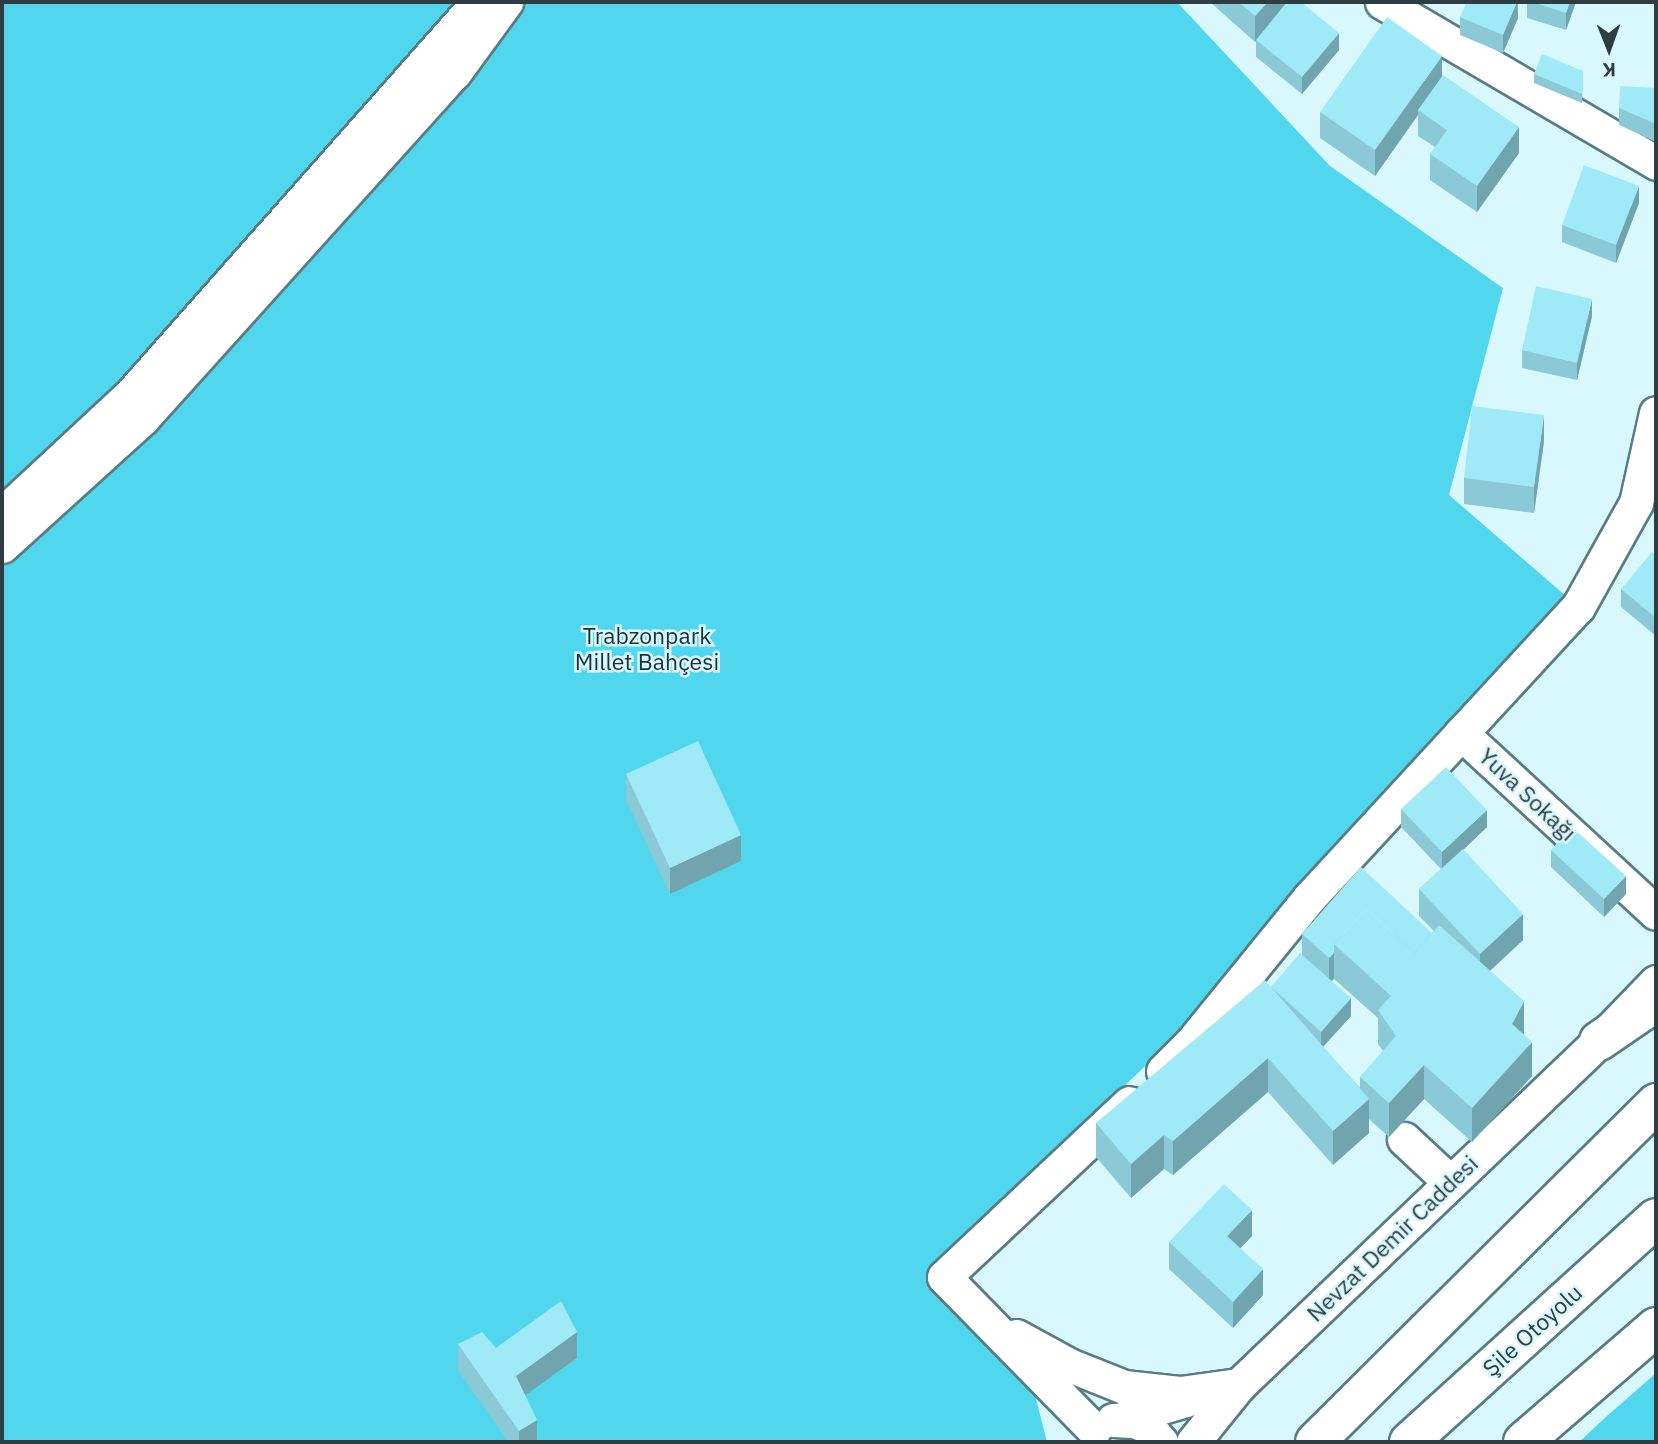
<!DOCTYPE html>
<meta charset="utf-8">
<style>
body{margin:0}
#map{position:relative;width:1658px;height:1444px;overflow:hidden;background:#d9f8fe;font-family:"IBM Plex Sans",sans-serif}
div>[style]{position:absolute}
[style*='--x']{left:calc(var(--x)*1px);top:calc(var(--y)*1px);width:calc(var(--w)*1px);rotate:calc(var(--a)*1deg)}
.green>*{inset:0;background:#50d7ee}
.roads{filter:drop-shadow(2px 0 #587c83) drop-shadow(-2px 0 #587c83) drop-shadow(0 2px #587c83) drop-shadow(0 -2px #587c83)}
.minor>*{height:33px;margin:-16.5px;padding:0 16.5px;transform-origin:16.5px;border-radius:16.5px;background:#fff}
.highway>*{height:38px;margin:-19px;padding:0 19px;transform-origin:19px;border-radius:19px;background:#fff}
.wall>*{inset:0;background:#8ac9d5}
.shaded-wall>*{inset:0;background:#70a4ae}
.building>*{inset:0;background:#a0eaf8}
span{translate:-50% -50%;white-space:nowrap;text-align:center;line-height:1.15;-webkit-text-stroke:5px #d9f8fe;paint-order:stroke}
.park-label{font-size:23px;color:#1a3237}
.street-label{font-size:23px;color:#2e3d41}
.frame{position:absolute;inset:0;border:4px solid #2e3d41;pointer-events:none}
.north{position:absolute;left:1574px;top:14px;width:70px;height:70px;-webkit-text-stroke:5px #d9f8fe;paint-order:stroke;rotate:179deg;font-size:19px;font-weight:700;line-height:28px;text-align:center;color:#2e3d41}
.north::after{content:'';display:block;margin:auto;width:24px;height:32px;background:#2e3d41;clip-path:polygon(50% 0,100% 100%,50% 72%,0 100%)}
</style>
<div id="map">
<div class="green">
<i style="clip-path:polygon(2px 2px,1177px 2px,1330px 166px,1503px 288px,1449px 495px,1566px 596px,1208px 1006px,931px 1271px,1034px 1391px,1047px 1442px,2px 1442px)"></i>
<i style="clip-path:polygon(1656px 1373px,1656px 1442px,1579px 1442px,1607px 1416px)"></i>
</div>
<div class="roads">
<div class="minor">
<i style="--x:1382;--y:2;--w:318;--a:30.4"></i>
<i style="--x:2;--y:514;--w:178;--a:-42.9"></i>
<i style="--x:132;--y:393;--w:522;--a:-48.49"></i>
<i style="--x:2;--y:546;--w:190;--a:-42.2"></i>
<i style="--x:143;--y:418;--w:466;--a:-48"></i>
<i style="--x:455;--y:72;--w:87;--a:-53.9"></i>
<i style="--x:1461;--y:733;--w:265;--a:42.7"></i>
<i style="--x:1163;--y:1071;--w:41;--a:-45"></i>
<i style="--x:1192;--y:1042;--w:187;--a:-50.9"></i>
<i style="--x:1310;--y:897;--w:395;--a:-47.3"></i>
<i style="--x:1578;--y:607;--w:119;--a:-60.9"></i>
<i style="--x:1636;--y:503;--w:92;--a:-77.5"></i>
<i style="--x:1404;--y:1139;--w:63;--a:43.1"></i>
<i style="--x:1016;--y:1336;--w:60;--a:28.7"></i>
<i style="--x:1069;--y:1365;--w:59;--a:21.8"></i>
<i style="--x:1124;--y:1387;--w:56;--a:6.1"></i>
<i style="--x:1180;--y:1393;--w:60;--a:-7.7"></i>
<i style="--x:1121;--y:1419;--w:68;--a:-16.3"></i>
<i style="--x:1113;--y:1420;--w:22;--a:3"></i>
<i style="--x:1135;--y:1421;--w:14;--a:25"></i>
<i style="--x:1148;--y:1427;--w:20;--a:49"></i>
<i style="--x:1094;--y:1430;--w:214;--a:-134.4"></i>
<i style="--x:944;--y:1277;--w:254;--a:-43.2"></i>
<i style="--x:1193;--y:1442;--w:73;--a:-51.1"></i>
<i style="--x:1239;--y:1385;--w:498;--a:-43.7"></i>
<i style="--x:1599;--y:1041;--w:82;--a:-46"></i>
</div>
<div class="highway">
<i style="--x:1599;--y:1041;--w:69;--a:-34.4"></i>
<i style="--x:1315;--y:1442;--w:481;--a:-44.8"></i>
<i style="--x:1409;--y:1442;--w:333;--a:-42.2"></i>
<i style="--x:1523;--y:1442;--w:176;--a:-40.8"></i>
</div>
</div>
<div class="wall">
<i style="clip-path:polygon(1210px 2px,1301px 2px,1339px 50px,1302px 94px,1256px 57px,1256px 41px,1255px 42px)"></i>
<i style="clip-path:polygon(1518px 2px,1518px 18px,1503px 53px,1460px 35px,1460px 17px)"></i>
<i style="clip-path:polygon(1527px 2px,1576px 2px,1566px 30px,1527px 18px)"></i>
<i style="clip-path:polygon(1583px 71px,1582px 103px,1534px 83px,1534px 74px)"></i>
<i style="clip-path:polygon(1442px 76px,1519px 153px,1477px 212px,1430px 180px,1430px 154px,1435px 147px,1418px 136px,1418px 115px,1375px 176px,1320px 138px,1320px 112px)"></i>
<i style="clip-path:polygon(1656px 88px,1656px 142px,1619px 125px,1619px 108px)"></i>
<i style="clip-path:polygon(1639px 203px,1616px 263px,1562px 242px,1562px 225px)"></i>
<i style="clip-path:polygon(1592px 316px,1577px 380px,1522px 368px,1522px 350px)"></i>
<i style="clip-path:polygon(1544px 441px,1534px 513px,1464px 504px,1464px 478px)"></i>
<i style="clip-path:polygon(1656px 556px,1656px 636px,1621px 607px,1621px 589px)"></i>
<i style="clip-path:polygon(626px 774px,741px 861px,670px 894px,626px 800px)"></i>
<i style="clip-path:polygon(evenodd,1401px 809px,1487px 827px,1463px 850px,1523px 940px,1490px 971px,1524px 1035px,1532px 1076px,1472px 1142px,1424px 1099px,1389px 1137px,1369px 1119px,1369px 1133px,1333px 1165px,1268px 1092px,1173px 1175px,1164px 1169px,1131px 1198px,1096px 1157px,1096px 1123px,1271px 987px,1302px 955px,1302px 934px,1432px 933px,1434px 931px,1419px 916px,1419px 889px,1441px 869px,1401px 827px,1401px 809px,1334px 979px,1378px 1018px,1378px 1044px,1383px 1051px,1360px 1077px,1360px 1088px,1323px 1047px,1351px 1016px,1332px 981px,1334px 979px)"></i>
<i style="clip-path:polygon(1551px 850px,1626px 894px,1604px 917px,1551px 867px)"></i>
<i style="clip-path:polygon(1252px 1236px,1240px 1248px,1263px 1295px,1233px 1328px,1169px 1269px,1169px 1242px)"></i>
<i style="clip-path:polygon(458px 1344px,577px 1358px,525px 1395px,537px 1442px,508px 1442px,458px 1370px)"></i>
</div>
<div class="shaded-wall">
<i style="clip-path:polygon(1268px 2px,1291px 2px,1255px 42px,1255px 16px)"></i>
<i style="clip-path:polygon(1517px 2px,1518px 18px,1503px 53px,1503px 35px)"></i>
<i style="clip-path:polygon(1570px 2px,1576px 2px,1566px 30px,1566px 13px)"></i>
<i style="clip-path:polygon(1339px 33px,1339px 50px,1302px 94px,1302px 77px)"></i>
<i style="clip-path:polygon(1442px 56px,1442px 82px,1418px 110px,1418px 115px,1375px 176px,1375px 150px)"></i>
<i style="clip-path:polygon(1519px 127px,1519px 153px,1477px 212px,1477px 186px)"></i>
<i style="clip-path:polygon(1639px 186px,1639px 203px,1616px 263px,1616px 245px)"></i>
<i style="clip-path:polygon(1592px 299px,1592px 316px,1577px 380px,1577px 363px)"></i>
<i style="clip-path:polygon(1544px 415px,1544px 441px,1534px 513px,1534px 487px)"></i>
<i style="clip-path:polygon(1487px 810px,1487px 827px,1442px 870px,1442px 852px)"></i>
<i style="clip-path:polygon(741px 835px,741px 861px,670px 894px,670px 868px)"></i>
<i style="clip-path:polygon(1626px 876px,1626px 894px,1604px 917px,1604px 899px)"></i>
<i style="clip-path:polygon(1523px 914px,1523px 940px,1480px 980px,1480px 954px)"></i>
<i style="clip-path:polygon(1334px 953px,1334px 978px,1329px 984px,1329px 958px)"></i>
<i style="clip-path:polygon(1351px 998px,1351px 1016px,1321px 1049px,1321px 1032px)"></i>
<i style="clip-path:polygon(1524px 1001px,1524px 1035px,1512px 1024px)"></i>
<i style="clip-path:polygon(1532px 1042px,1532px 1076px,1472px 1142px,1472px 1108px)"></i>
<i style="clip-path:polygon(1268px 1058px,1268px 1092px,1173px 1175px,1173px 1141px)"></i>
<i style="clip-path:polygon(1424px 1065px,1424px 1099px,1389px 1137px,1389px 1103px)"></i>
<i style="clip-path:polygon(1369px 1099px,1369px 1133px,1333px 1165px,1333px 1131px)"></i>
<i style="clip-path:polygon(1164px 1135px,1164px 1169px,1131px 1198px,1131px 1164px)"></i>
<i style="clip-path:polygon(1252px 1210px,1252px 1236px,1227px 1262px,1227px 1236px)"></i>
<i style="clip-path:polygon(1263px 1269px,1263px 1295px,1233px 1328px,1233px 1302px)"></i>
<i style="clip-path:polygon(577px 1332px,577px 1358px,516px 1402px,516px 1376px)"></i>
<i style="clip-path:polygon(537px 1420px,537px 1442px,519px 1442px,519px 1431px)"></i>
</div>
<div class="building">
<i style="clip-path:polygon(1239px 2px,1268px 2px,1255px 16px)"></i>
<i style="clip-path:polygon(1287px 2px,1301px 2px,1339px 33px,1302px 77px,1256px 40px)"></i>
<i style="clip-path:polygon(1467px 2px,1517px 2px,1503px 35px,1460px 17px)"></i>
<i style="clip-path:polygon(1532px 2px,1570px 2px,1566px 13px)"></i>
<i style="clip-path:polygon(1387px 17px,1442px 56px,1375px 150px,1320px 112px)"></i>
<i style="clip-path:polygon(1542px 54px,1583px 71px,1582px 94px,1534px 74px)"></i>
<i style="clip-path:polygon(1443px 75px,1519px 127px,1477px 186px,1430px 154px,1447px 130px,1418px 110px)"></i>
<i style="clip-path:polygon(1620px 86px,1656px 88px,1656px 124px,1619px 108px)"></i>
<i style="clip-path:polygon(1584px 165px,1639px 186px,1616px 245px,1562px 225px)"></i>
<i style="clip-path:polygon(1536px 286px,1592px 299px,1577px 363px,1522px 350px)"></i>
<i style="clip-path:polygon(1472px 406px,1544px 415px,1534px 487px,1464px 478px)"></i>
<i style="clip-path:polygon(1652px 552px,1656px 556px,1656px 618px,1621px 589px)"></i>
<i style="clip-path:polygon(698px 741px,741px 835px,670px 868px,626px 774px)"></i>
<i style="clip-path:polygon(1446px 767px,1487px 810px,1442px 852px,1401px 809px)"></i>
<i style="clip-path:polygon(1572px 827px,1626px 876px,1604px 899px,1551px 850px)"></i>
<i style="clip-path:polygon(1463px 849px,1523px 914px,1480px 954px,1419px 889px)"></i>
<i style="clip-path:polygon(1361px 867px,1432px 933px,1415px 953px,1366px 909px,1334px 944px,1334px 953px,1329px 958px,1302px 934px)"></i>
<i style="clip-path:polygon(1366px 909px,1415px 953px,1439px 925px,1524px 1001px,1512px 1024px,1532px 1042px,1472px 1108px,1424px 1065px,1389px 1103px,1360px 1077px,1396px 1036px,1378px 1010px,1391px 996px,1334px 944px)"></i>
<i style="clip-path:polygon(1300px 953px,1351px 998px,1321px 1032px,1271px 987px)"></i>
<i style="clip-path:polygon(1265px 980px,1369px 1099px,1333px 1131px,1268px 1058px,1173px 1141px,1164px 1135px,1131px 1164px,1096px 1123px)"></i>
<i style="clip-path:polygon(1224px 1184px,1252px 1210px,1227px 1236px,1263px 1269px,1233px 1302px,1169px 1242px)"></i>
<i style="clip-path:polygon(561px 1301px,577px 1332px,516px 1376px,537px 1420px,519px 1431px,458px 1344px,482px 1332px,496px 1348px)"></i>
</div>
<div class="park-label">
<span style="left:647px;top:648px">Trabzonpark<br>Millet Bahçesi</span>
</div>
<div class="street-label">
<span style="left:1528px;top:794px;rotate:43deg">Yuva Sokağı</span>
<span style="left:1392px;top:1238px;rotate:-44deg">Nevzat Demir Caddesi</span>
<span style="left:1532px;top:1330px;rotate:-42deg">Şile Otoyolu</span>
</div>
<div class="frame"></div>
<div class="north">K</div>
</div>
